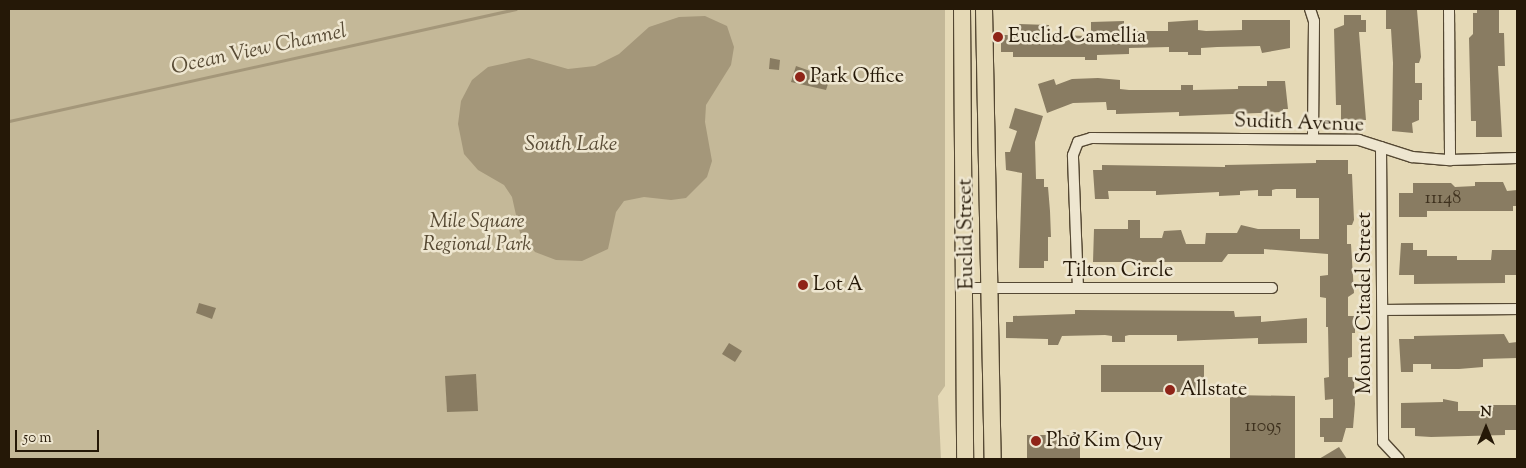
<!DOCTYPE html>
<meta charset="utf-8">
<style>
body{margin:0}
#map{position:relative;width:1526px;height:468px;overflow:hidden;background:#e5d9b6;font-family:"Sorts Mill Goudy",serif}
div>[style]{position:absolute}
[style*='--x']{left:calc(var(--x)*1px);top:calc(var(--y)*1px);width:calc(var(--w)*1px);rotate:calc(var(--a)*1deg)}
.green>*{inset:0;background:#c4b898}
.water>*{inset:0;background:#a4977a}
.stream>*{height:3px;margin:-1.5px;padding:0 1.5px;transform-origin:1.5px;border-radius:1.5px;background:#a4977a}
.building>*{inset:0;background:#897c62}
.roads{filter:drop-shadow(1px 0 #554833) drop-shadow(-1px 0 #554833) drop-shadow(0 1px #554833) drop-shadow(0 -1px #554833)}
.minor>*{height:10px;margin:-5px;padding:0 5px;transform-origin:5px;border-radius:5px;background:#eee6d0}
.primary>*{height:16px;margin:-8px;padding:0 8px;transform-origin:8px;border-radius:8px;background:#e5d9b6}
.dots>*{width:14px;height:14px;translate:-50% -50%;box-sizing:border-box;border:2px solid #eee6d0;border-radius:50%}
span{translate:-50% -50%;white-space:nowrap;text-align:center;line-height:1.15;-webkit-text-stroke:5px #eee6d0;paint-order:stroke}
.number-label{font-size:18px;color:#3e311e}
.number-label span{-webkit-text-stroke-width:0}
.poi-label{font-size:20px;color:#251807}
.left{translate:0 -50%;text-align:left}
.street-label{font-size:20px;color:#251807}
.park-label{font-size:20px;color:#554832;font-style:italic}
.water-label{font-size:21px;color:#584b35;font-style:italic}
.frame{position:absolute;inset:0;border:10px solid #251807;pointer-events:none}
.north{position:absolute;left:1461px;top:403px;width:50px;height:50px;-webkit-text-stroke:4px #eee6d0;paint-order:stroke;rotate:0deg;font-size:14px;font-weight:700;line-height:20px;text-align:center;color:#251807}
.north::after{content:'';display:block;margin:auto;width:18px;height:22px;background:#251807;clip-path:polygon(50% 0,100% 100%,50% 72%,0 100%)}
.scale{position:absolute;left:15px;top:430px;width:84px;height:22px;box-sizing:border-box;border:2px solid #251807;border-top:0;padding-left:6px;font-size:15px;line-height:18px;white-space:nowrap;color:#251807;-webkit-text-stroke:4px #eee6d0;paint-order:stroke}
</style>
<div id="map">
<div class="green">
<i style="clip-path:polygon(9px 9px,945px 9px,945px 386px,938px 396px,941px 459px,9px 459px)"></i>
</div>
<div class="water">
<i style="clip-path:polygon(705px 16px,727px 26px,734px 47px,731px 65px,706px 105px,705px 122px,712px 161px,707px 177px,686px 198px,671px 200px,644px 197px,624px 201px,616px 212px,608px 249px,582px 261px,556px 260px,535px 252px,520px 233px,512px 197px,504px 185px,478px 170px,464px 154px,458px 124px,461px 101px,472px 80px,488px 67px,529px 58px,568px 69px,595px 66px,619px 54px,649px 27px,679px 17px)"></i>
</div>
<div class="stream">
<i style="--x:9;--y:121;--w:519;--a:-12.46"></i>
</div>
<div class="building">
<i style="clip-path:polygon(1386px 9px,1417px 10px,1421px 57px,1419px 63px,1415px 63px,1415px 83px,1422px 83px,1422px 100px,1419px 100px,1419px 120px,1412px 123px,1413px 133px,1392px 131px,1393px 63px,1391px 29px,1386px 29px)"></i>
<i style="clip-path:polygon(1477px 9px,1499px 9px,1499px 33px,1504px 33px,1505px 66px,1498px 66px,1502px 137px,1476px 137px,1476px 121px,1471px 121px,1469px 38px,1473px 34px,1473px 13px,1477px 13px)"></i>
<i style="clip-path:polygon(1344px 15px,1361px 15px,1361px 20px,1366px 20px,1366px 32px,1359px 32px,1366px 120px,1341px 120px,1341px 105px,1336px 105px,1334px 29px,1344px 25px)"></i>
<i style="clip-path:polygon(1198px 20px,1198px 30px,1206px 31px,1242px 30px,1242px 20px,1290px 20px,1290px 48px,1262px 53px,1260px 46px,1217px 47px,1201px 48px,1201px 55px,1188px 55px,1188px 52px,1169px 52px,1169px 47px,1129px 48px,1129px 54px,1097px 55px,1097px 60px,1085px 60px,1085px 57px,1013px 57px,1013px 52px,1001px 52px,1001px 35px,1019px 35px,1019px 24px,1049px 25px,1049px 35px,1091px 36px,1091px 22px,1124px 21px,1124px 31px,1168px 31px,1168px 22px)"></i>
<i style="clip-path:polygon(770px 58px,780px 60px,779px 70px,769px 69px)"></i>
<i style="clip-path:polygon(796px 66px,830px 78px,826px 90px,791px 82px)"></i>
<i style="clip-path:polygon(1098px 78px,1120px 80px,1120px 89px,1129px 90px,1181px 90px,1181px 85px,1193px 85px,1193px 90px,1238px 89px,1238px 86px,1267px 86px,1267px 81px,1285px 81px,1288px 109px,1283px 109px,1283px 112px,1179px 116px,1179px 112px,1116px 114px,1116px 110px,1107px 110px,1106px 102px,1073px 103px,1047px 113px,1038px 84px,1054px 79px,1056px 85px,1072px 79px)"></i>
<i style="clip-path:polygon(1015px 108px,1043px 116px,1035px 142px,1036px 179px,1044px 179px,1044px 187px,1048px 187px,1050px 211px,1051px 237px,1048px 237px,1048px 261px,1044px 261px,1044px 268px,1019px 268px,1022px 173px,1006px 170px,1005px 152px,1010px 152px,1017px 131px,1009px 128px)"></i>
<i style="clip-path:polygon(1316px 160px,1348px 160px,1348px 174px,1352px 174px,1354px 220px,1352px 225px,1347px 225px,1347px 244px,1351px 244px,1354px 293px,1348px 297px,1348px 316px,1355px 316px,1355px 333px,1352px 333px,1352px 357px,1348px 358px,1348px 377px,1353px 377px,1354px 381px,1355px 404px,1353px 428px,1346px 428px,1342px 442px,1324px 442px,1324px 437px,1320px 437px,1320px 418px,1333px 418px,1333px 399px,1325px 400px,1324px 378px,1329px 377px,1328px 327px,1326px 327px,1326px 298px,1320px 297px,1320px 276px,1328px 275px,1328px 254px,1264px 249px,1264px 254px,1228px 254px,1222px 262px,1093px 262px,1094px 229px,1128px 229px,1128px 220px,1140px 220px,1140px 238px,1162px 238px,1164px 231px,1181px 230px,1186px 244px,1205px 244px,1206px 233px,1237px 233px,1241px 225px,1258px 229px,1300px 229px,1300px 239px,1319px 239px,1319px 198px,1296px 198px,1296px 189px,1276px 189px,1272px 190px,1272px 196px,1258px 196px,1258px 190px,1240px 191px,1240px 195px,1219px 196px,1219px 192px,1156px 195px,1156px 191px,1108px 191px,1109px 199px,1095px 199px,1093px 170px,1102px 170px,1102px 165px,1225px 167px,1225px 165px,1316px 163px)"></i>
<i style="clip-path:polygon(1475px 182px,1503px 182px,1507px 191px,1517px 190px,1517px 206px,1513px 206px,1513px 211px,1427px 211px,1427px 217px,1399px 217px,1399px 193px,1413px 193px,1413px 183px,1451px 183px,1455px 187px,1475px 186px)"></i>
<i style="clip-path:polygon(1401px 243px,1413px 243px,1413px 250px,1427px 250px,1427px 256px,1457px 256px,1457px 260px,1491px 260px,1492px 250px,1517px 250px,1517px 275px,1505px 275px,1505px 283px,1414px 284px,1414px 275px,1399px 275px)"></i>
<i style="clip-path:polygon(199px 303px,216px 308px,212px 319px,196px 313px)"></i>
<i style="clip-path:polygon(1075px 310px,1234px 311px,1235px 317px,1261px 316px,1261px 322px,1307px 318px,1307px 343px,1258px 344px,1258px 338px,1177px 341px,1177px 335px,1129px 335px,1125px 336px,1125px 342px,1112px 342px,1112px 336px,1105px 335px,1062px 336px,1058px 345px,1048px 345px,1048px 339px,1006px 338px,1006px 322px,1013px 322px,1013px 316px,1075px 314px)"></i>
<i style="clip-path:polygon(1504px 334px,1509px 343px,1517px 342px,1517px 358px,1483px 359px,1483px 367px,1459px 369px,1431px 369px,1431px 364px,1413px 364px,1413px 372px,1401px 372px,1399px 339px,1414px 339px,1414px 336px)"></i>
<i style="clip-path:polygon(729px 343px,742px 351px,735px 362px,722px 354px)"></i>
<i style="clip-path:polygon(1101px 365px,1204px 365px,1204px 392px,1101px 392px)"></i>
<i style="clip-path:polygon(476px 374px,478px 411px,447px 412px,445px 376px)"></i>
<i style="clip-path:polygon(1230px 395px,1295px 396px,1295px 459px,1230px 459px)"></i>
<i style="clip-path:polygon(1443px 399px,1458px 402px,1458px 411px,1493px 411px,1493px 405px,1517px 405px,1517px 430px,1505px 430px,1505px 435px,1431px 437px,1415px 436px,1415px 428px,1401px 428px,1401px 403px,1443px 402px)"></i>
<i style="clip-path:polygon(1027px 435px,1080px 435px,1080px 459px,1027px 459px)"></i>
<i style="clip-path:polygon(1339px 447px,1347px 459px,1319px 459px)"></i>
</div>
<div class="roads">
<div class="minor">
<i style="--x:1310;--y:9;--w:13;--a:72"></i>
<i style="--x:1314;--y:21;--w:118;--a:90.5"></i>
<i style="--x:1449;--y:9;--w:151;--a:89.6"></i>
<i style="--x:1381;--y:147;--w:295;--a:89.6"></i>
<i style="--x:1383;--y:442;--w:23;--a:47"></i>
<i style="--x:965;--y:288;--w:307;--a:0"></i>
<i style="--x:1078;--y:288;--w:133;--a:-92.2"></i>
<i style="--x:1073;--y:155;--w:14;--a:-69"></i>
<i style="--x:1078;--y:142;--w:14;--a:-17"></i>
<i style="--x:1091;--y:138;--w:268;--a:0.4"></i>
<i style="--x:1359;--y:140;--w:56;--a:17.8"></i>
<i style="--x:1412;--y:157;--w:38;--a:5"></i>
<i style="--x:1450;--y:160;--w:67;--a:-1.7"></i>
<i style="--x:1383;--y:310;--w:134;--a:-0.4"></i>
</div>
<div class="primary">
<i style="--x:962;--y:9;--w:450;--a:89.6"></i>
<i style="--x:984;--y:9;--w:450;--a:88.9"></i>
</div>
</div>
<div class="dots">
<i style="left:998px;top:37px;background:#8f2418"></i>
<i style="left:800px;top:77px;background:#8f2418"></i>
<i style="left:803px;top:285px;background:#8f2418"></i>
<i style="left:1170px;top:390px;background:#8f2418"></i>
<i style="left:1036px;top:441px;background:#8f2418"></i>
</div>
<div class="number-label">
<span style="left:1443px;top:199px">11148</span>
<span style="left:1263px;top:427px">11095</span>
</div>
<div class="poi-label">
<span class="left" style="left:1008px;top:37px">Euclid-Camellia</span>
<span class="left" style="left:810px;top:77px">Park Office</span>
<span class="left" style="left:813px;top:285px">Lot A</span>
<span class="left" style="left:1180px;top:390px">Allstate</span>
<span class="left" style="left:1046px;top:441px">Phở Kim Quy</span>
</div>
<div class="street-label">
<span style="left:1299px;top:124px;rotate:2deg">Sudith Avenue</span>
<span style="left:967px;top:234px;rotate:-91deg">Euclid Street</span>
<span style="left:1118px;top:271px">Tilton Circle</span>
<span style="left:1365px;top:303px;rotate:-90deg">Mount Citadel Street</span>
</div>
<div class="park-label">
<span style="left:477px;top:234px">Mile Square<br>Regional Park</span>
</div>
<div class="water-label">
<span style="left:259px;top:50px;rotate:-12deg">Ocean View Channel</span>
<span style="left:571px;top:145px">South Lake</span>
</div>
<div class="frame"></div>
<div class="north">N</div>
<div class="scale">50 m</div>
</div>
